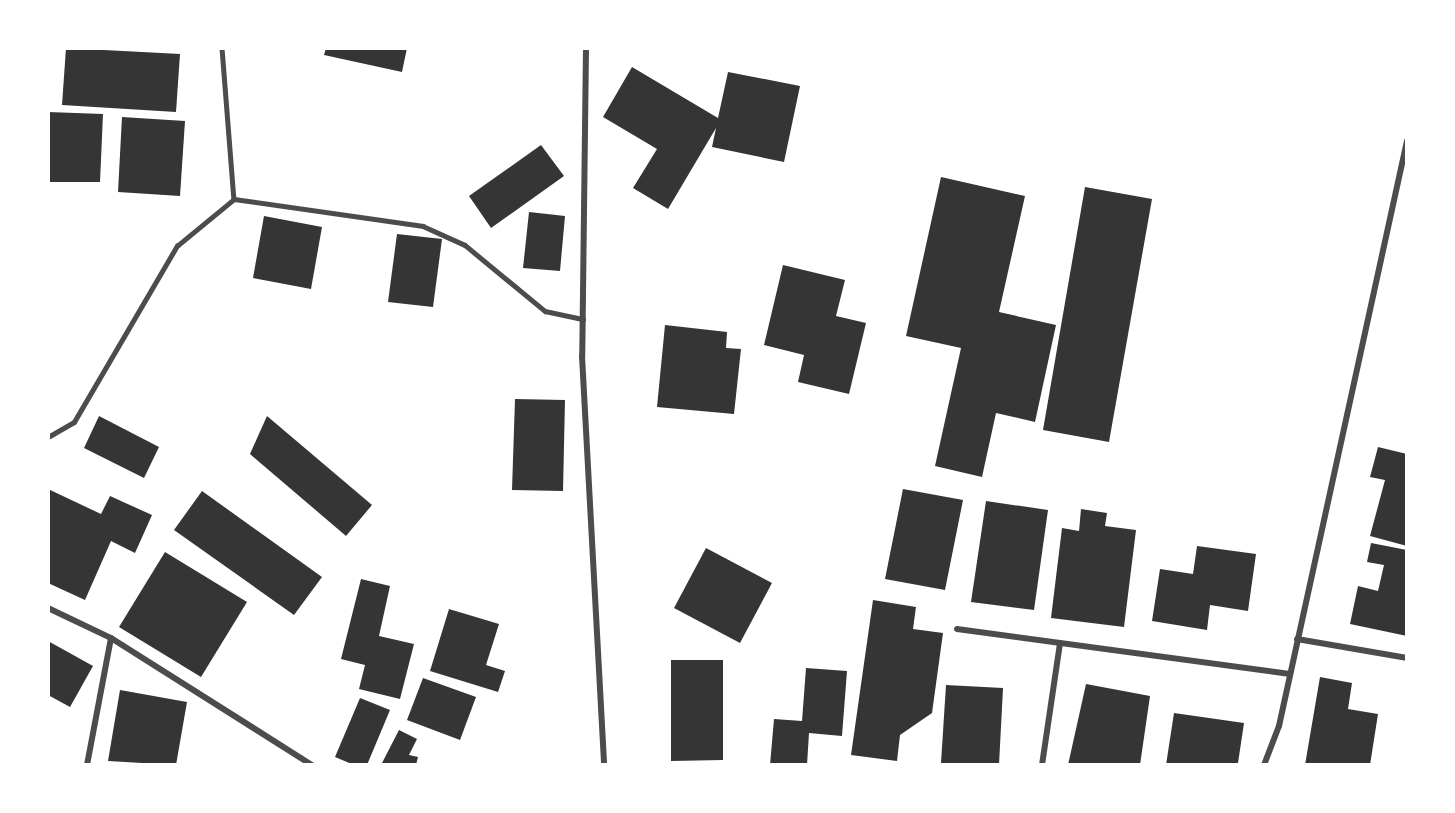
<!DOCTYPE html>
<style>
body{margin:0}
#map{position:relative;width:1455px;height:813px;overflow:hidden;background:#fff;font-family:"Work Sans",sans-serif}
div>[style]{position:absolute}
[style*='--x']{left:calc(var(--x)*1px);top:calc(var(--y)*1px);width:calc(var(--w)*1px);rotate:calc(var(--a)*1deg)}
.building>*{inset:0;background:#353535}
.service>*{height:4.5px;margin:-2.25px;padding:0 2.25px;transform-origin:2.25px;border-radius:2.25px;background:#4c4c4c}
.minor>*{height:6px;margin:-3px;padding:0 3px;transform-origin:3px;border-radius:3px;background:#4c4c4c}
span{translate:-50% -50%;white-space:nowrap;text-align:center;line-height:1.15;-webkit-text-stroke:5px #fff;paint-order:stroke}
.frame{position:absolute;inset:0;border:50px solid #fff;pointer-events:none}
</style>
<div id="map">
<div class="building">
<i style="clip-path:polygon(66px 48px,180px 54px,176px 112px,62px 105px)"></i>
<i style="clip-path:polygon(326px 48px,407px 48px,402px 72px,324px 55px)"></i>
<i style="clip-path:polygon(632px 67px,718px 118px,728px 72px,800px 86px,784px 162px,712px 147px,716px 128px,668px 209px,633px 188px,657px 149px,603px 117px)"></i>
<i style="clip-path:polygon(48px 112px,103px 114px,100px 182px,48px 182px)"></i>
<i style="clip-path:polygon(122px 117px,185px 121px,180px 196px,118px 192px)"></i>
<i style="clip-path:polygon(541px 145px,564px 176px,491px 228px,469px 196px)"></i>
<i style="clip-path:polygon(941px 177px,1025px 196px,999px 312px,1056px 325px,1035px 422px,996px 413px,982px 477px,935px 466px,961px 348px,906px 336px)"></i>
<i style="clip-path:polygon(1085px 187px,1152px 199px,1109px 442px,1043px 430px)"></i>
<i style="clip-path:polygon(529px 212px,565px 216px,560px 271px,523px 268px)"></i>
<i style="clip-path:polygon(264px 216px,322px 227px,311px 289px,253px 278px)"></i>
<i style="clip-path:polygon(397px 234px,442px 239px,433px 307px,388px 302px)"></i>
<i style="clip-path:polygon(783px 265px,845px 280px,836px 316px,866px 323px,849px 394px,798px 382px,804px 355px,764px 345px)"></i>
<i style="clip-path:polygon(665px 325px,727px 332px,726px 348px,741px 349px,734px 414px,657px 407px)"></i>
<i style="clip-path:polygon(515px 399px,565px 400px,563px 491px,512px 490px)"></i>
<i style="clip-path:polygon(99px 416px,159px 447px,144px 478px,84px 448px)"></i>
<i style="clip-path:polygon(267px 416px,372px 505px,346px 536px,250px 454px)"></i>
<i style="clip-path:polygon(1378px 447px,1407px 454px,1407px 546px,1370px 536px,1385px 480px,1370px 477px)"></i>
<i style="clip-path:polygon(48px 489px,101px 514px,110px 496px,152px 515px,135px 553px,111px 541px,85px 600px,48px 583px)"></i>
<i style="clip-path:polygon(903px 489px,963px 500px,945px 590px,885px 579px)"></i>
<i style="clip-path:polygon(202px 491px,322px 577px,294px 615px,174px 530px)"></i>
<i style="clip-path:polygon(986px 501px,1048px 510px,1034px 610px,971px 602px)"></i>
<i style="clip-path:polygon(1081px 509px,1107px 513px,1105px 526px,1136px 530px,1124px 627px,1051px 618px,1062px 528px,1079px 531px)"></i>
<i style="clip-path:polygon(1371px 543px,1407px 550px,1407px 636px,1350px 624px,1358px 586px,1378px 591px,1384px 565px,1367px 562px)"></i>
<i style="clip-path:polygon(1197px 546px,1256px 554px,1248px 611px,1210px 605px,1207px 630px,1152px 621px,1160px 569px,1193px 574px)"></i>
<i style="clip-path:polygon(706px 548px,772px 583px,740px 643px,674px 608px)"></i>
<i style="clip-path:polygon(165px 552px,247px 602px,201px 677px,119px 627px)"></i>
<i style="clip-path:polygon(361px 579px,390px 586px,379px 636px,414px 644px,400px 699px,359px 689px,365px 665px,341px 659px)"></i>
<i style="clip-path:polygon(873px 600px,916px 607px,913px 629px,943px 633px,932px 713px,900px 735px,897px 761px,851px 755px)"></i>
<i style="clip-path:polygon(449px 609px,499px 624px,486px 665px,505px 671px,498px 692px,430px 671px)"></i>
<i style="clip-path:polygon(48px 641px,93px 666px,70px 707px,48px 695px)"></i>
<i style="clip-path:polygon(671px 660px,723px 660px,723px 760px,671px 761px)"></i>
<i style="clip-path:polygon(806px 668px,847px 671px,842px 736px,809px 733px,807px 765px,770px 765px,774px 719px,802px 721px)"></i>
<i style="clip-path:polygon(1320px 677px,1352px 683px,1348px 709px,1378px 714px,1370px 765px,1305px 765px)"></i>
<i style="clip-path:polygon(423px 678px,476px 697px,460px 740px,407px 720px)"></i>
<i style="clip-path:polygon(1086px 684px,1150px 696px,1140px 765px,1068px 765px)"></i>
<i style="clip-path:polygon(946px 685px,1003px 688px,999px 765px,941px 763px)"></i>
<i style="clip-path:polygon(120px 690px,187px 702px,176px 765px,108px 761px)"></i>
<i style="clip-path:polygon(360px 698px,390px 710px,367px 765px,354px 765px,335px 757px)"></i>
<i style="clip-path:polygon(1174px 713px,1244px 723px,1238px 763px,1166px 765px)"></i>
<i style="clip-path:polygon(399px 730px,417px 739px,409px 755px,418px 757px,416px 765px,381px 765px)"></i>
</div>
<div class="service">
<i style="--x:222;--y:48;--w:151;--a:85.5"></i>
<i style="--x:48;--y:437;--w:30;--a:-30"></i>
<i style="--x:74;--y:422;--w:204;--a:-59.7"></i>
<i style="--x:177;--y:246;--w:74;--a:-39.5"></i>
<i style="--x:234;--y:199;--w:191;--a:8.1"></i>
<i style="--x:423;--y:226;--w:46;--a:24.3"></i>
<i style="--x:465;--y:245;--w:104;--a:39.5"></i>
<i style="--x:545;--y:311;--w:39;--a:12"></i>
</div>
<div class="minor">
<i style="--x:586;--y:48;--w:308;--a:90.7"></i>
<i style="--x:582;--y:356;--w:410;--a:86.9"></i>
<i style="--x:48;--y:608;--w:70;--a:25.5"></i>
<i style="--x:111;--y:638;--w:238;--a:32.3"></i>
<i style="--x:957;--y:629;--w:336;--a:7.7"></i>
<i style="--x:1297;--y:639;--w:112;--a:9.8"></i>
<i style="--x:87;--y:765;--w:129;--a:-79.3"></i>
<i style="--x:1042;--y:765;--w:123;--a:-81.6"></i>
<i style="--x:1264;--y:765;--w:42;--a:-69"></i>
<i style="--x:1279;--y:726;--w:599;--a:-77.66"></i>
</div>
<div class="frame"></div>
</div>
